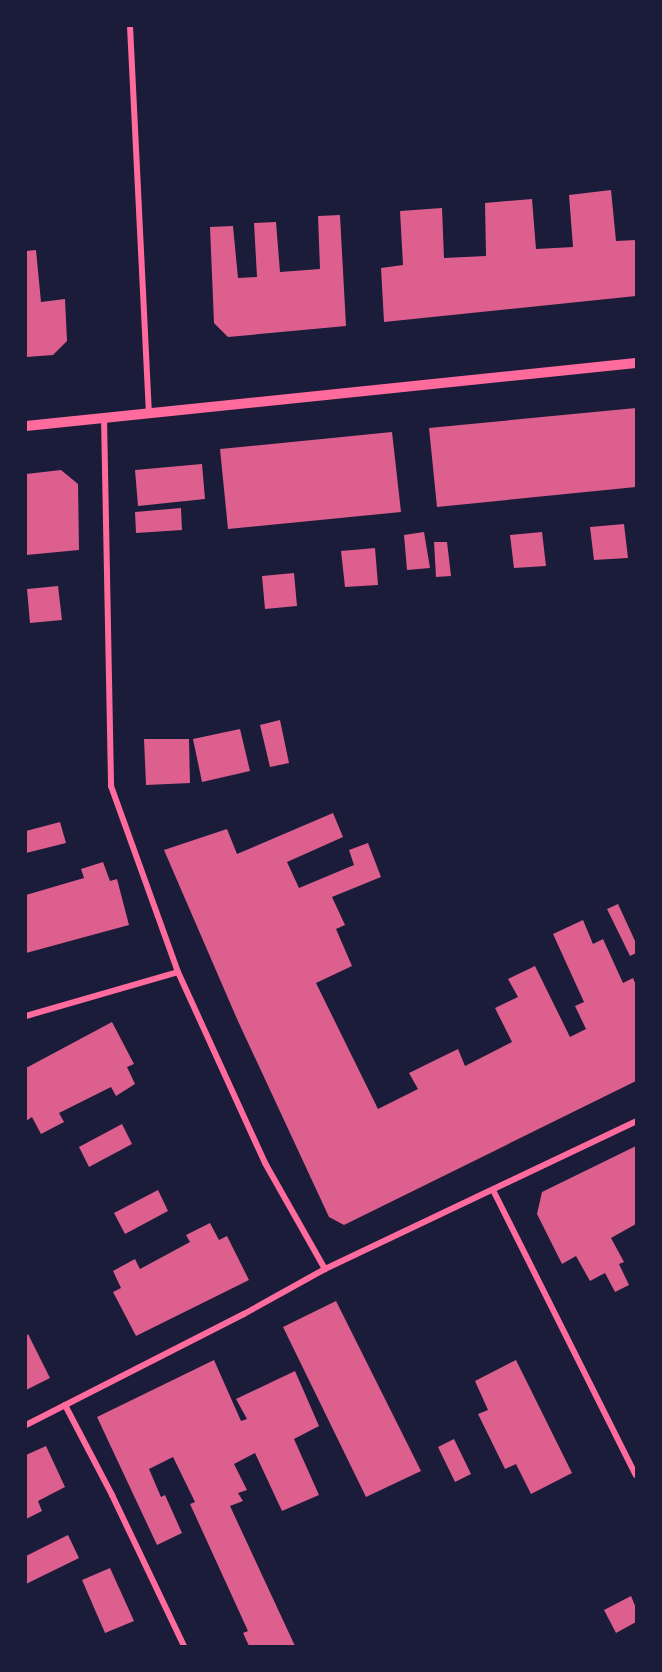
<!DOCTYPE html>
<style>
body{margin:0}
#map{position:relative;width:662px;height:1672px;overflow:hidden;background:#1b1b3a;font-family:"Space Grotesk",sans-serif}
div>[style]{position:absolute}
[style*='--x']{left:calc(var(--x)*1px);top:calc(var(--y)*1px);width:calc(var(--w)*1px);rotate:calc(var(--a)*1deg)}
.building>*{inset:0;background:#dd5f8e}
.minor>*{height:6px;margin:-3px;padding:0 3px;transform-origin:3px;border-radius:3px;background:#ff6b9d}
.tertiary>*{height:10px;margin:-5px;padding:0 5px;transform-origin:5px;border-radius:5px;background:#ff6b9d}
span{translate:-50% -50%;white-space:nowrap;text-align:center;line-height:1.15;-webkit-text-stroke:4.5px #1b1b3a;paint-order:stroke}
.frame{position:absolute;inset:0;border:27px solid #1b1b3a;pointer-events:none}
</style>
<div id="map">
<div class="building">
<i style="clip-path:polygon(611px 190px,616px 241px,636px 240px,636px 296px,384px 322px,381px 268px,403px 265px,400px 211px,442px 208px,444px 258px,486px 256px,485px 203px,532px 199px,536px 249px,573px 247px,569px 195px)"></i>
<i style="clip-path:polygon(340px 215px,346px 326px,228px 337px,214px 323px,210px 227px,233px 226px,238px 278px,257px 277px,254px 223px,276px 222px,280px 272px,320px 269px,318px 216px)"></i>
<i style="clip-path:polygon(36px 250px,41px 302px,65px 299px,67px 341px,53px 355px,26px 357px,26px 251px)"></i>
<i style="clip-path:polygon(636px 408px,636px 487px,437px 507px,429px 428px)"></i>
<i style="clip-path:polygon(392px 432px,401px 512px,228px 529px,220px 449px)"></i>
<i style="clip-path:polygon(202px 464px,205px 499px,138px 506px,135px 470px)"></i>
<i style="clip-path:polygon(61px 470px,78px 484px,79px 550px,26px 555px,26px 474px)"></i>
<i style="clip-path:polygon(181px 508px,182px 530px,136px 533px,135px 512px)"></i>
<i style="clip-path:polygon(624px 524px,628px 558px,594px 560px,590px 527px)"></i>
<i style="clip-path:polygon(424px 532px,430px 568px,407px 570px,404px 535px)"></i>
<i style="clip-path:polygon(542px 532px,546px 566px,514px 568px,510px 535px)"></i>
<i style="clip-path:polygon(434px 542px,447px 542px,451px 576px,436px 577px)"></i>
<i style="clip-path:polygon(375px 548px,378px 585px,345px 587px,341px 551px)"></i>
<i style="clip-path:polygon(294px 573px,297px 606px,265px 609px,262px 576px)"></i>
<i style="clip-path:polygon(58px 586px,62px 620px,30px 623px,27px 589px)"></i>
<i style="clip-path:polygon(280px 720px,289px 763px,270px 767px,260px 725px)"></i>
<i style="clip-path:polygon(240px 729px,250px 771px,202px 782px,193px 739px)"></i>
<i style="clip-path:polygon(144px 739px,189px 739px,190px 783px,146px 785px)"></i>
<i style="clip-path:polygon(333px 813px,343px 837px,287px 862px,299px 888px,354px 865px,349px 850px,368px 843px,381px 877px,332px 897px,345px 925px,336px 929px,352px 966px,316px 983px,378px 1109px,418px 1089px,409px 1073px,458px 1049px,465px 1066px,512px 1042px,495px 1008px,518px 997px,508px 979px,535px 966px,570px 1037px,586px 1029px,575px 1006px,584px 1002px,553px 934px,583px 920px,593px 944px,603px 939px,623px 983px,633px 978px,636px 985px,636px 1081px,344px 1225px,329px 1217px,237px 1019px,164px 850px,227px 829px,237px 854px)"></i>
<i style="clip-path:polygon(60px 822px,66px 843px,26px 853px,26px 831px)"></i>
<i style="clip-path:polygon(103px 862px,110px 881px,117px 879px,129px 925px,26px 953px,26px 895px,84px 878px,81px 869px)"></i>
<i style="clip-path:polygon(618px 904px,636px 943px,636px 953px,630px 956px,607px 909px)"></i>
<i style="clip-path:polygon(112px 1022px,134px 1064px,127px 1067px,135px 1084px,116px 1096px,111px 1087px,59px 1113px,64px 1122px,41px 1134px,32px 1117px,26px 1121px,26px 1068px)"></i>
<i style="clip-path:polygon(122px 1124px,132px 1144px,89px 1167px,79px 1147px)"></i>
<i style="clip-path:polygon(636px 1146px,636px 1224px,611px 1238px,624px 1262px,619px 1264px,629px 1285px,615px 1292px,605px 1273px,590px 1281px,576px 1256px,562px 1264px,537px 1214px,542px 1192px)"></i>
<i style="clip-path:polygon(158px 1190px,168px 1211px,125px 1234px,114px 1213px)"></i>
<i style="clip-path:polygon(210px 1223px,219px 1240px,227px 1236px,249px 1280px,136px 1336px,113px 1292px,121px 1288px,113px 1271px,135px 1259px,140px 1269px,190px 1242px,186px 1235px)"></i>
<i style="clip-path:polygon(336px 1301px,421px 1471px,366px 1497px,283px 1327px)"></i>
<i style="clip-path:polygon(28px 1334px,50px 1378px,26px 1390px,26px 1336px)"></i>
<i style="clip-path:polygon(214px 1360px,241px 1421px,247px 1419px,236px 1399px,295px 1371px,319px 1426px,294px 1439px,319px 1495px,282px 1511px,255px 1453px,234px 1464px,247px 1490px,238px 1493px,243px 1501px,230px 1506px,295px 1646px,249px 1646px,243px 1633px,248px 1631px,190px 1504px,195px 1502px,173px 1457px,149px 1469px,161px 1497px,165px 1495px,182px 1533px,157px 1545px,97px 1417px)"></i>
<i style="clip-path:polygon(516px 1360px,572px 1473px,531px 1494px,516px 1464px,505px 1469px,478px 1414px,488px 1410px,475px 1381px)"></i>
<i style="clip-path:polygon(454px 1439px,471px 1474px,455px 1482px,438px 1447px)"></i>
<i style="clip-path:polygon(46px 1446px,65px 1487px,38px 1501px,42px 1511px,26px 1519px,26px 1455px)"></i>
<i style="clip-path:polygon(68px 1535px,79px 1558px,26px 1584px,26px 1556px)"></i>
<i style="clip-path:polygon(110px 1568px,134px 1621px,105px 1633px,82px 1580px)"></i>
<i style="clip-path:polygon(631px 1596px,636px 1608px,636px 1622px,616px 1633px,604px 1610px)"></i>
</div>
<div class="minor">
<i style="--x:130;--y:26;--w:387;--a:87.2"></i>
<i style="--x:104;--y:418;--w:368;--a:88.9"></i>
<i style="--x:111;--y:786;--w:198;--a:70.2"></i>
<i style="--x:178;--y:972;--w:210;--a:65.5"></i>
<i style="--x:265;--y:1163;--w:122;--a:60.5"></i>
<i style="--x:26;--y:1016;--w:158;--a:-16.1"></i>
<i style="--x:493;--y:1190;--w:319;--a:63.4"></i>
<i style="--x:65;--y:1405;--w:102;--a:62.4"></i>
<i style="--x:112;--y:1495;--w:167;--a:64.5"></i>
<i style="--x:26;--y:1425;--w:245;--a:-27"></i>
<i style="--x:244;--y:1314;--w:93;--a:-29.1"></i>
<i style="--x:325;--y:1269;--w:344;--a:-25.4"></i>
</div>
<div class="tertiary">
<i style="--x:26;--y:426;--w:613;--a:-5.9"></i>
</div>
<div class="frame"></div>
</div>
